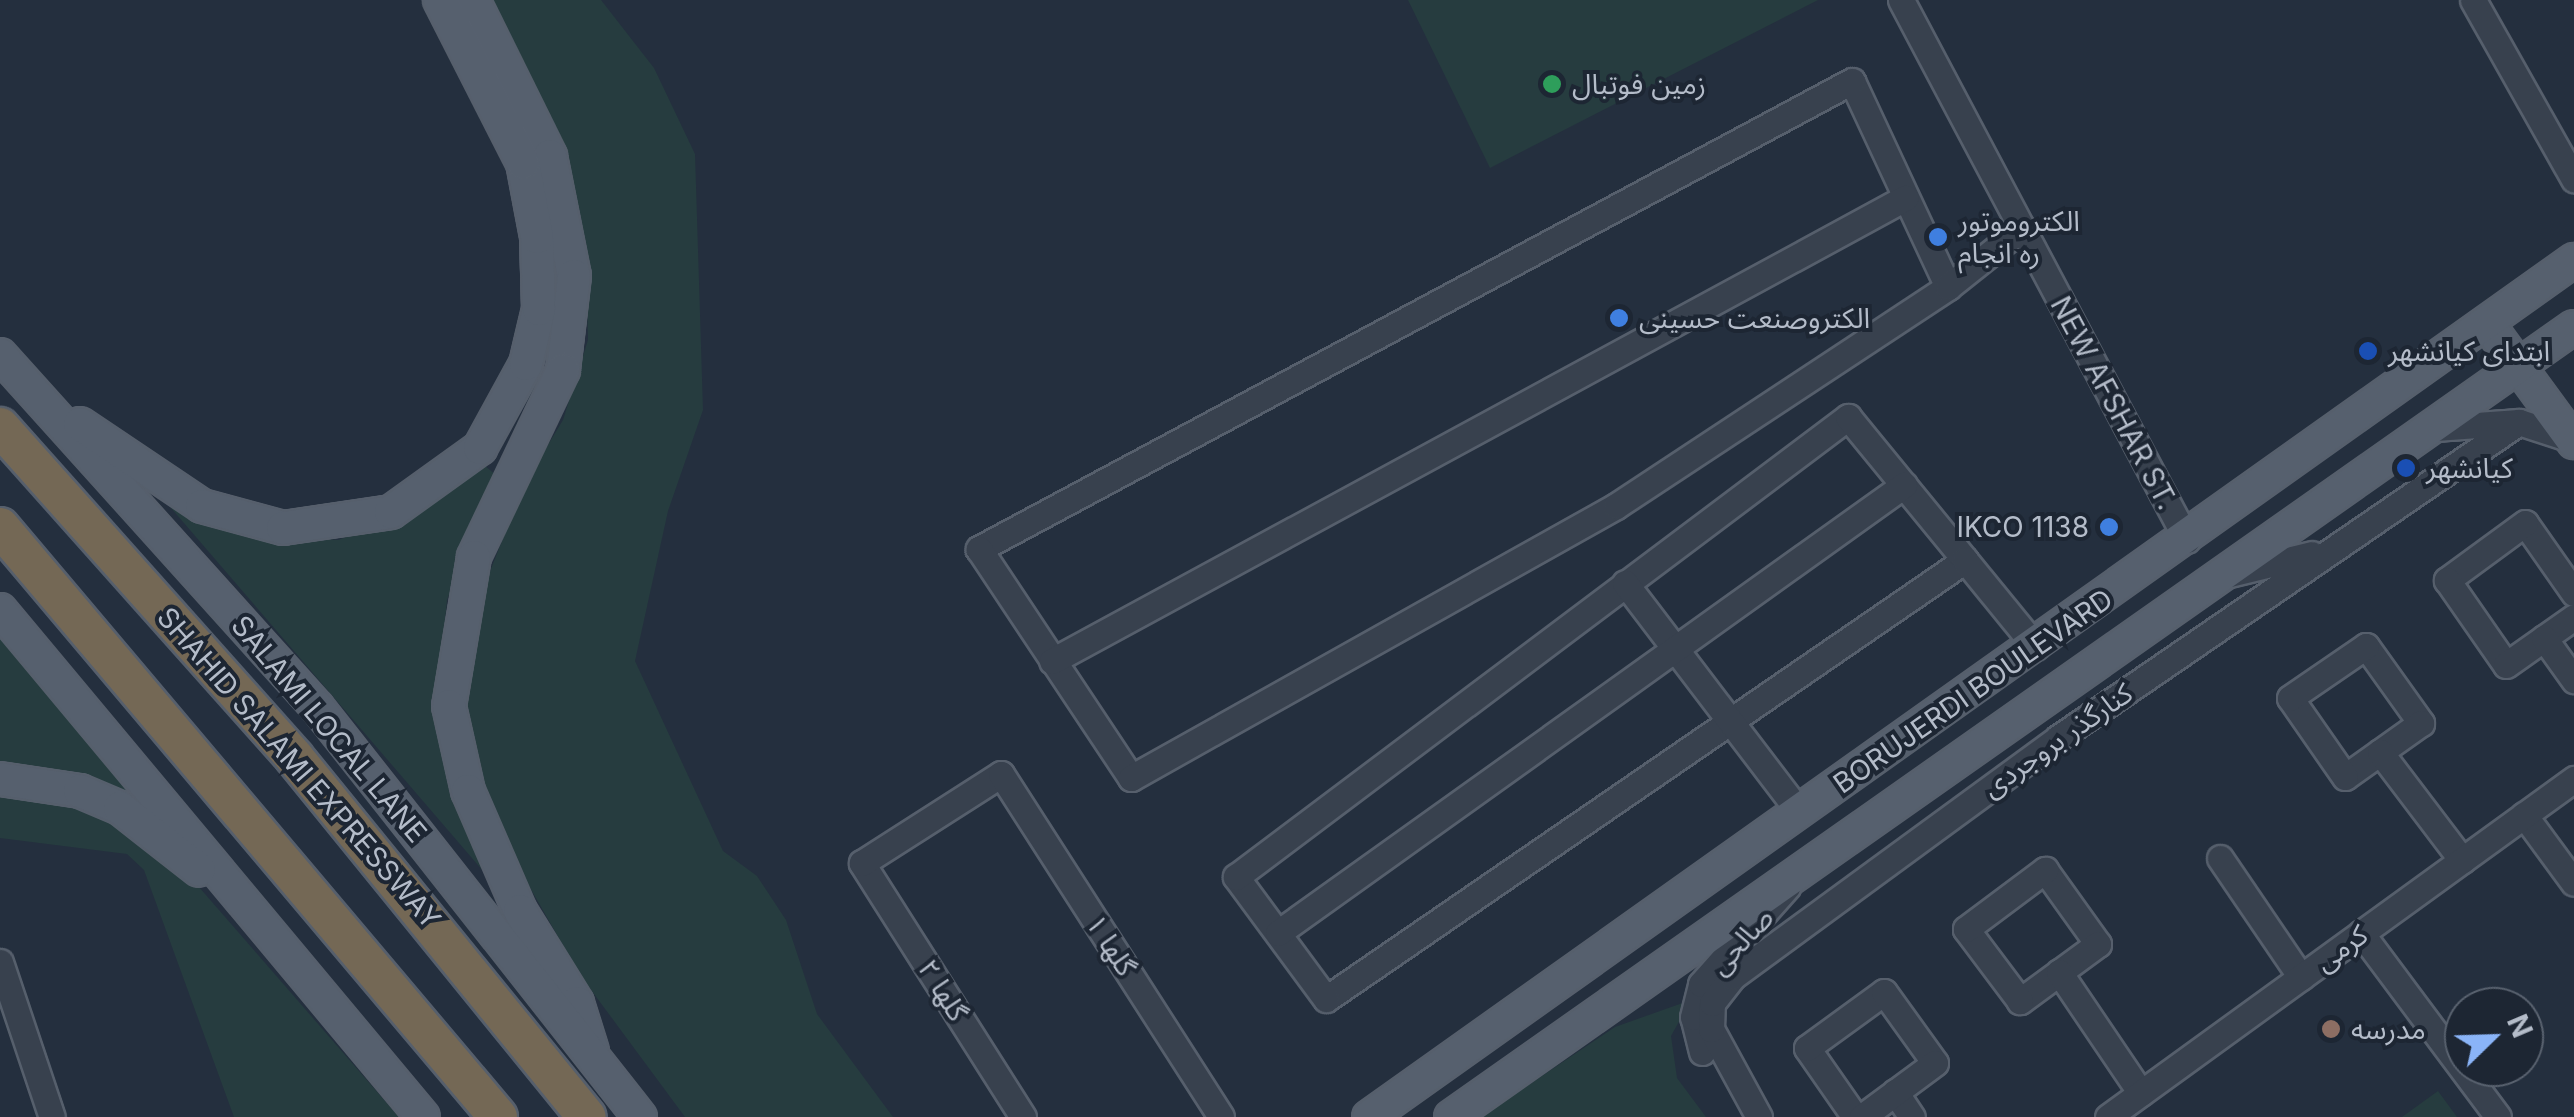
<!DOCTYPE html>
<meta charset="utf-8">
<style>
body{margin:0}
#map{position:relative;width:2574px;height:1117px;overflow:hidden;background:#242f3e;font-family:Inter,"Noto Sans Arabic",sans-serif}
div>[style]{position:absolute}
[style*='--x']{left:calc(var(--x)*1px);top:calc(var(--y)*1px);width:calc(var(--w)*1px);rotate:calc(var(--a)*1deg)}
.green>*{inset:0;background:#263c3f}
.roads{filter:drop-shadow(2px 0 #565f6c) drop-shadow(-2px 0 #565f6c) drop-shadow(0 2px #565f6c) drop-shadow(0 -2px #565f6c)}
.minor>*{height:25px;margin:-12.5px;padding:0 12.5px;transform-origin:12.5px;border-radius:12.5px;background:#38414e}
.major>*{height:32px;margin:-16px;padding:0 16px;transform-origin:16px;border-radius:16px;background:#56606e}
.highway>*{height:38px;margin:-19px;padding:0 19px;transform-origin:19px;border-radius:19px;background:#746855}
.dots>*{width:28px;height:28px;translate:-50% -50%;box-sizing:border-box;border:5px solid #1d2633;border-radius:50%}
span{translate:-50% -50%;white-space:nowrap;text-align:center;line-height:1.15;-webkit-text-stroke:8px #1d2633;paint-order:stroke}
.poi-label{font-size:28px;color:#b4bcc9}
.left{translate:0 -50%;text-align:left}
.right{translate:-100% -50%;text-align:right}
.street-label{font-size:28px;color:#b4bcc9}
.north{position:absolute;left:2444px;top:987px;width:100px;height:100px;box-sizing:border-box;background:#1d2633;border:2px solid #59626f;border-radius:50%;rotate:67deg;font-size:28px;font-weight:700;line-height:40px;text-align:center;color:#b4bcc9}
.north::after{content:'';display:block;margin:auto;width:35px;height:45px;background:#8ab4f8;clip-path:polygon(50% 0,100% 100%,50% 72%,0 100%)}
</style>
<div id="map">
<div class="green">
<i style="clip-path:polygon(485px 0,601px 0,654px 68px,695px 154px,703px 410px,668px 511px,635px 661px,723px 851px,757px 876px,786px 920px,817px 1014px,893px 1117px,685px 1117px,580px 975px,493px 823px,466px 704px,481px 594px,525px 483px,563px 420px,588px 340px,586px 253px)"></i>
<i style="clip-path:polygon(1408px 0,1818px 0,1490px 168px)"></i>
<i style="clip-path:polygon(484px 465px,497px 476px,447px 600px,437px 703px,508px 900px,165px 501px,231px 533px,338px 540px,416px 512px)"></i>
<i style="clip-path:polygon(0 618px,195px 852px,0 769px)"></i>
<i style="clip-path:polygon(0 789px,112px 815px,185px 871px,399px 1117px,234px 1117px,144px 870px,127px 854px,0 838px)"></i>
<i style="clip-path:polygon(1691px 1000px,1671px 1036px,1677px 1078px,1706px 1117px,1481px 1117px,1615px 1027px)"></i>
<i style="clip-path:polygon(2438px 1091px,2457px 1117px,2402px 1117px)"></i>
</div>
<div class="roads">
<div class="minor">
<i style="--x:1901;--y:0;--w:611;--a:62.09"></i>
<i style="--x:2473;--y:0;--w:206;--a:60.6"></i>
<i style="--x:1948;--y:287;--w:227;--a:-115"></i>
<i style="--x:1852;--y:81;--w:991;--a:151.81"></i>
<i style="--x:979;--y:549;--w:275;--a:56.4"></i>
<i style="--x:1131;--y:778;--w:556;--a:-29.28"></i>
<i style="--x:1616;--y:506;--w:398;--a:-33.4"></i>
<i style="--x:1948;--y:287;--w:95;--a:-38.6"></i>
<i style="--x:2435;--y:428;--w:84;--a:-4.1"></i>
<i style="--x:2519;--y:422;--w:55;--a:18.1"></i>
<i style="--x:1965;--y:560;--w:775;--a:145.51"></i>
<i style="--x:1326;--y:999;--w:152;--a:-126.4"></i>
<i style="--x:1236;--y:877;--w:766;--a:-36.93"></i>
<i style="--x:1848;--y:417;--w:185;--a:50.7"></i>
<i style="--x:1965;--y:560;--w:112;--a:50.8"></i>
<i style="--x:2230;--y:574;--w:84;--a:-13.7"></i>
<i style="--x:1625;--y:583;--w:289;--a:52.7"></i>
<i style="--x:2574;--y:593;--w:85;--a:-125"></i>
<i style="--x:2525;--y:523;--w:97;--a:143.8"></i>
<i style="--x:2447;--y:580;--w:103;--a:55.2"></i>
<i style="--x:2506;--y:665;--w:83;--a:-35.2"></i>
<i style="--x:2544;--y:638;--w:52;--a:54.5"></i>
<i style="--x:2366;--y:646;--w:95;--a:54.5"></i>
<i style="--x:2421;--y:723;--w:93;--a:144.6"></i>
<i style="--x:2345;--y:777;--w:96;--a:-124.8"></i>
<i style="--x:2290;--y:698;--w:92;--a:-34.4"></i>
<i style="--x:1052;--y:661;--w:971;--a:-28.49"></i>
<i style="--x:2380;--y:752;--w:136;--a:52.8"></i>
<i style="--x:2524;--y:815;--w:84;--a:53.7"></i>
<i style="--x:2220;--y:858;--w:144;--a:55.8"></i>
<i style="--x:2045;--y:870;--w:91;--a:54.4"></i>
<i style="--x:2098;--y:944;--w:97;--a:143.8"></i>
<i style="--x:2020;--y:1001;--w:90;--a:-126.9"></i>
<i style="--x:1966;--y:929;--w:99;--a:-36.8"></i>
<i style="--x:1278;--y:933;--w:770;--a:-35.59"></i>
<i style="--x:2361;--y:933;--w:229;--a:53.3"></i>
<i style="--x:0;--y:962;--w:163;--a:71.5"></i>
<i style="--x:2059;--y:972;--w:146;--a:55.9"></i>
<i style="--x:1702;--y:1052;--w:36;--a:-104"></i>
<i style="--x:1693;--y:1017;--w:34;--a:-76"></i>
<i style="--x:1701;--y:984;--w:130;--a:-48.4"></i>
<i style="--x:1895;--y:1092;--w:30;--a:56"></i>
<i style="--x:1023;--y:1117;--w:301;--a:-122.4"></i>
<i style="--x:862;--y:863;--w:165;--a:-32.6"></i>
<i style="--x:1001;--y:774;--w:407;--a:57.3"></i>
<i style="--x:1759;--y:1117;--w:100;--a:-118.6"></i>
<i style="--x:1711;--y:1029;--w:26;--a:-88"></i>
<i style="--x:1712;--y:1003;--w:33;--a:-52"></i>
<i style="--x:1732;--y:977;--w:404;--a:-36.2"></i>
<i style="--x:2058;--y:738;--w:559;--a:-34.43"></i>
<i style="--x:1855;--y:1117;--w:84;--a:-124.8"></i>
<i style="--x:1807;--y:1048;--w:95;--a:-36"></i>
<i style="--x:1884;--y:992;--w:87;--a:54.3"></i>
<i style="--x:1935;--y:1063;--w:91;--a:143.5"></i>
<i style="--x:2108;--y:1117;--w:576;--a:-35.95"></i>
</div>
<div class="major">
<i style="--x:473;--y:0;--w:174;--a:63.7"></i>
<i style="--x:550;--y:156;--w:122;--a:78.7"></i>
<i style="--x:574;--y:276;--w:95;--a:96.7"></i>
<i style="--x:563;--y:370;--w:207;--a:115.5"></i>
<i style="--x:474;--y:557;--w:151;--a:99.5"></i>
<i style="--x:449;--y:706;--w:87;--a:77.4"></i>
<i style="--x:468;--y:791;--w:131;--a:66.6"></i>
<i style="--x:520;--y:911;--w:108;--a:58.2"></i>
<i style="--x:577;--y:1003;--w:50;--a:72.6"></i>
<i style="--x:2489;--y:326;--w:144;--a:53.8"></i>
<i style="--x:0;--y:355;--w:474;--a:48"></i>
<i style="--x:317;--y:707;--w:522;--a:51.77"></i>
<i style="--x:80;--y:424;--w:147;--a:33.9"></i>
<i style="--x:202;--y:506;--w:84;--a:15.2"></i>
<i style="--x:283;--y:528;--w:109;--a:-8.4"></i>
<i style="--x:391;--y:512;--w:110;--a:-35.7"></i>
<i style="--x:480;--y:448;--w:96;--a:-61.3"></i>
<i style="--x:526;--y:364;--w:57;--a:-76.7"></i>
<i style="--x:539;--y:309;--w:72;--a:-91.6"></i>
<i style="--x:537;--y:237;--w:75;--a:-100.7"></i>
<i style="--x:523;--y:163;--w:183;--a:-117"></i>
<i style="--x:0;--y:610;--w:660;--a:50.16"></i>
<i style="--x:0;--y:779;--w:81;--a:8.5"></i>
<i style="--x:80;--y:791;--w:43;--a:23"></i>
<i style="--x:120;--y:808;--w:100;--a:38.1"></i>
<i style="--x:1369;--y:1117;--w:1479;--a:-35.42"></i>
<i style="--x:1451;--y:1117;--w:1373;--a:-35.13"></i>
</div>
<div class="highway">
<i style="--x:0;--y:427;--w:442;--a:48.3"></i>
<i style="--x:294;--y:757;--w:464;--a:50.9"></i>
<i style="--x:0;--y:527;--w:772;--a:49.83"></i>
</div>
</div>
<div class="dots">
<i style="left:1552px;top:84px;background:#2e9e5b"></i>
<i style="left:1938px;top:237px;background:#3f7fe0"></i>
<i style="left:1619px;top:318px;background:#3f7fe0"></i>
<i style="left:2368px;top:351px;background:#1a4fb4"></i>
<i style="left:2406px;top:468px;background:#1a4fb4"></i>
<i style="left:2109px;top:527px;background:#3f7fe0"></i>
<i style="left:2331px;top:1029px;background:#8d6e63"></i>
</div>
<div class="poi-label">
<span class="left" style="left:1572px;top:84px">زمین فوتبال</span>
<span class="left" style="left:1958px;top:237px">الکتروموتور<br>ره انجام</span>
<span class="left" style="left:1639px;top:318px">الکتروصنعت حسینی</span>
<span class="left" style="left:2388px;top:351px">ابتدای کیانشهر</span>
<span class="left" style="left:2426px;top:468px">کیانشهر</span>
<span class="right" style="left:2089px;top:527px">IKCO 1138</span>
<span class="left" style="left:2351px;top:1029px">مدرسه</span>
</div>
<div class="street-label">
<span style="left:2114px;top:403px;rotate:62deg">NEW AFSHAR ST.</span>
<span style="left:1973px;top:691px;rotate:-35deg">BORUJERDI BOULEVARD</span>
<span style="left:329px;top:729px;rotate:50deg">SALAMI LOCAL LANE</span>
<span style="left:2057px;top:740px;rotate:-35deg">کنارگذر بروجردی</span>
<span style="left:299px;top:768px;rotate:49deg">SHAHID SALAMI EXPRESSWAY</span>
<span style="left:1741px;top:941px;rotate:-48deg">صالحی</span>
<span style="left:1111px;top:945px;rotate:57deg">گلها ۱</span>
<span style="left:2341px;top:948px;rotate:-36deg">کرمی</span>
<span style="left:943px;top:990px;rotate:58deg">گلها ۲</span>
</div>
<div class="north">N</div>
</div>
